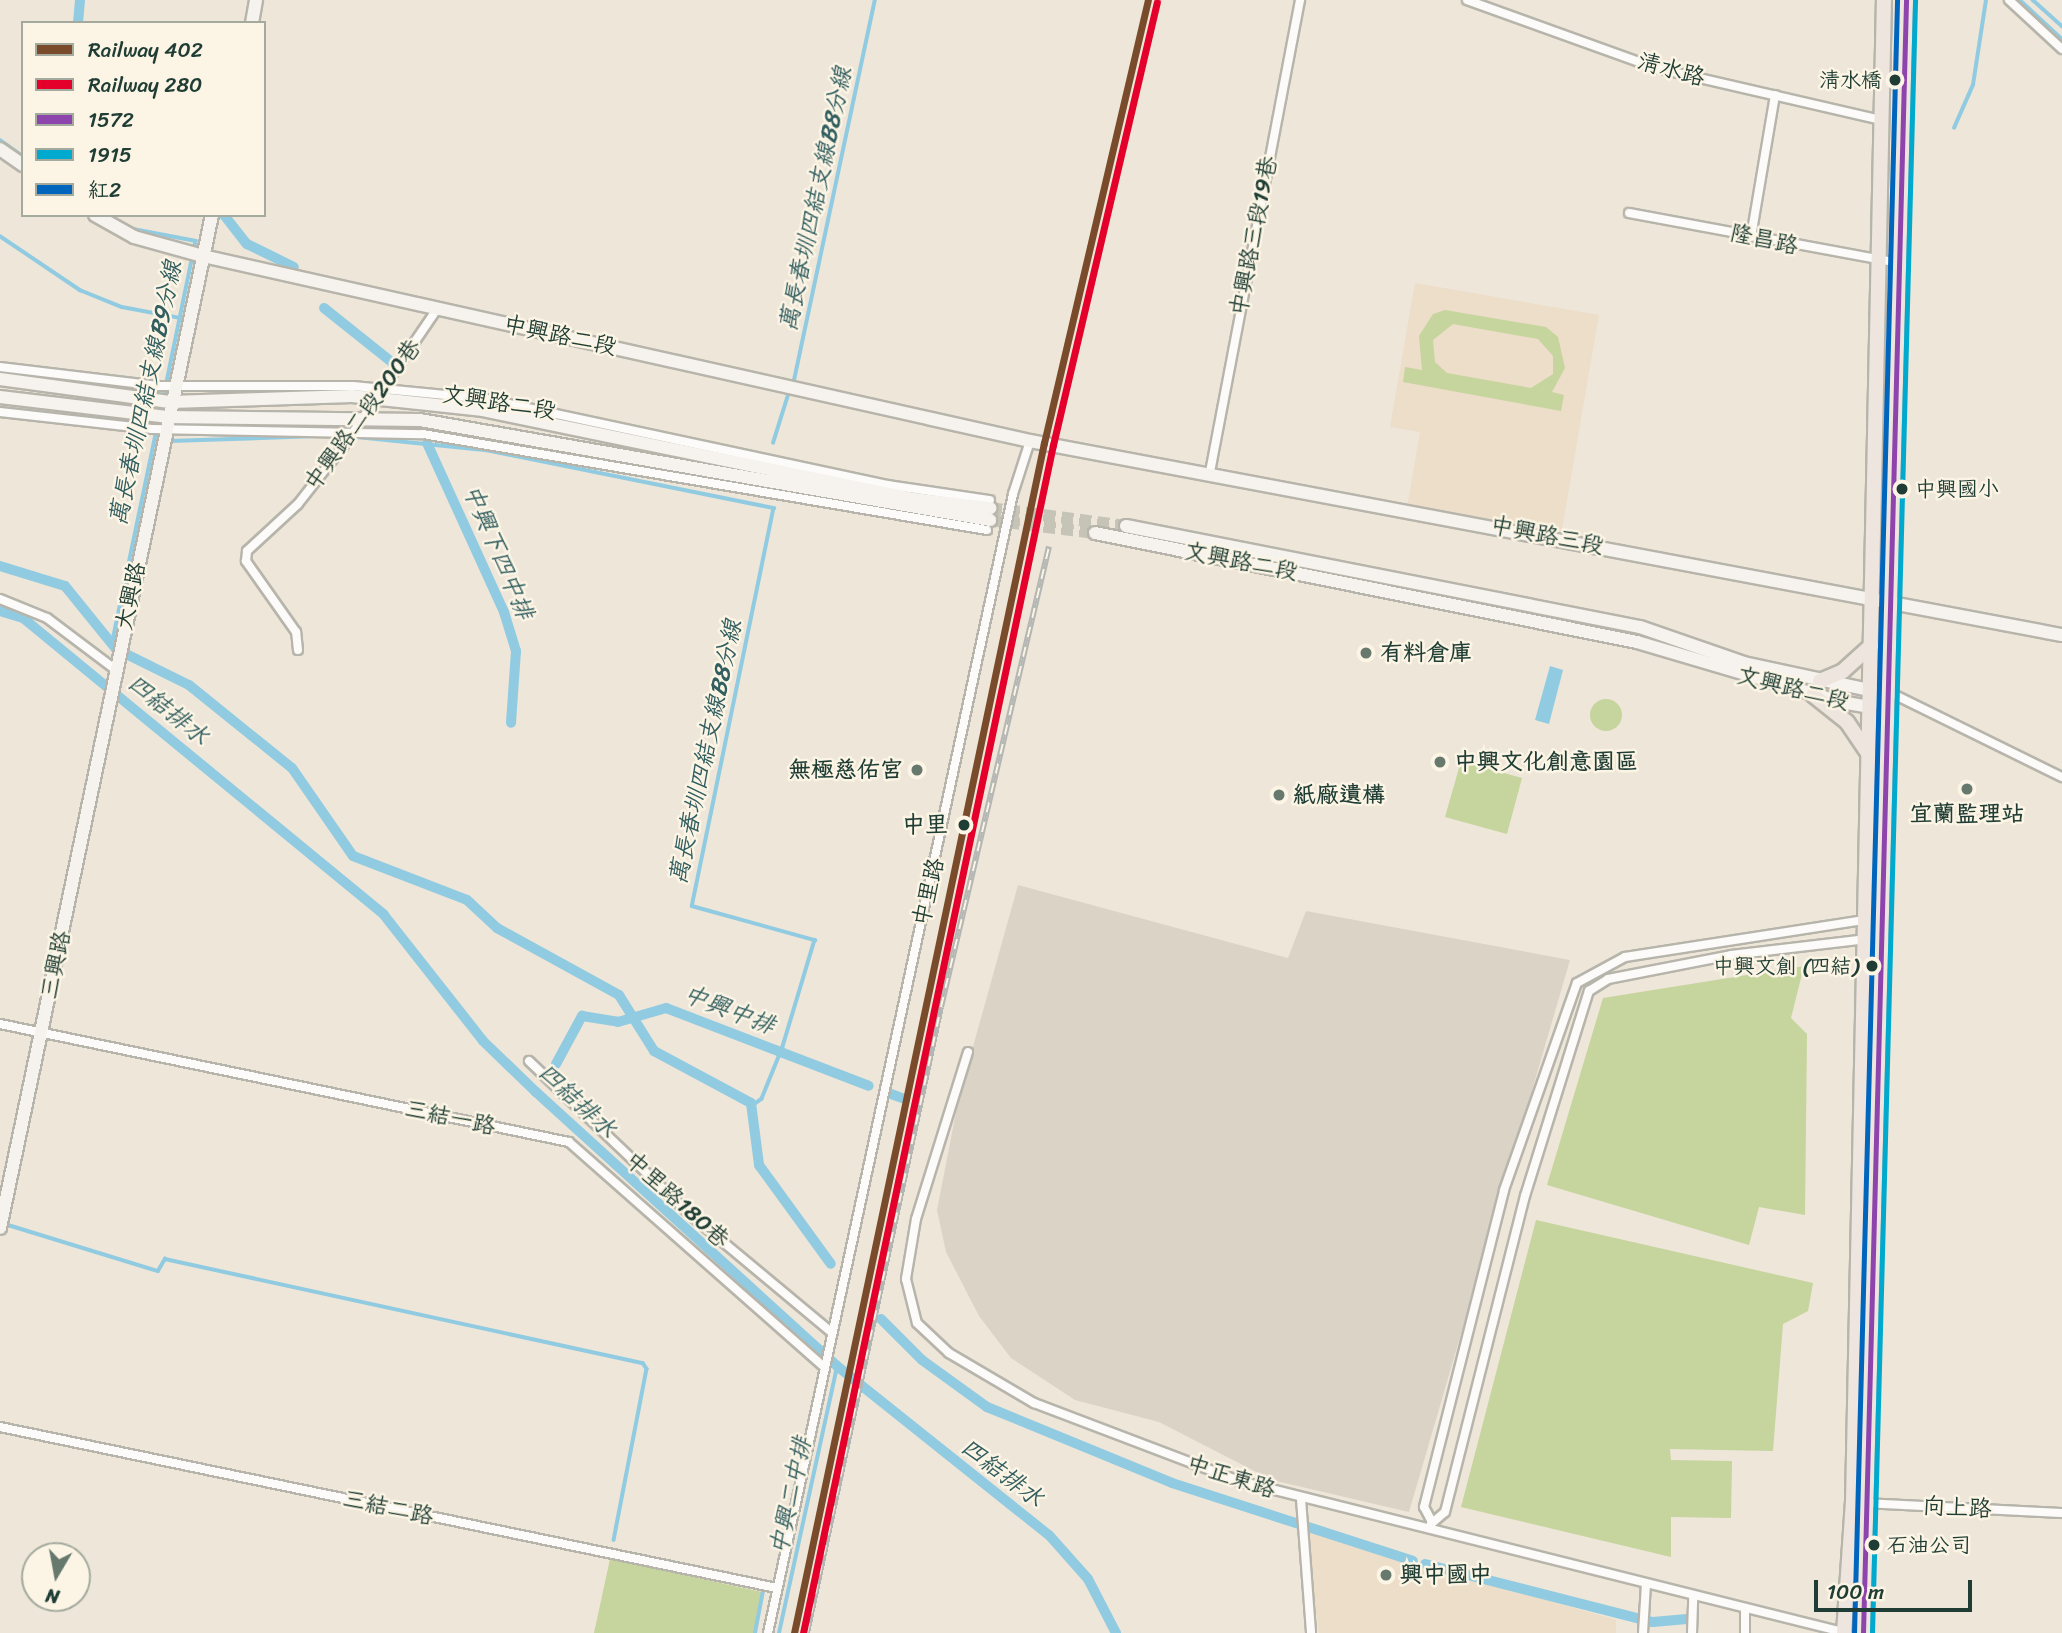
<!DOCTYPE html>
<meta charset="utf-8">
<style>
body{margin:0}
#map{position:relative;width:2062px;height:1633px;overflow:hidden;background:#eee6d8;font-family:Sriracha,"LXGW WenKai TC",sans-serif}
div>[style]{position:absolute}
[style*='--x']{left:calc(var(--x)*1px);top:calc(var(--y)*1px);width:calc(var(--w)*1px);rotate:calc(var(--a)*1deg)}
.built>*{inset:0;background:#ecdec8}
.industrial>*{inset:0;background:#dbd3c6}
.green>*{inset:0;background:#c6d49d}
.round{border-radius:50%}
.water>*{inset:0;background:#91cbe1}
.stream>*{height:3.5px;margin:-1.75px;padding:0 1.75px;transform-origin:1.75px;border-radius:1.75px;background:#91cbe1}
.canal>*{height:10px;margin:-5px;padding:0 5px;transform-origin:5px;border-radius:5px;background:#91cbe1}
.secondary-tunnel>*{height:12px;margin-top:-6px;transform-origin:0;background:repeating-linear-gradient(90deg,#c5c4b7 0 12px,transparent 0 18px)}
.roads{filter:drop-shadow(2px 0 #b7b5ab) drop-shadow(-2px 0 #b7b5ab) drop-shadow(0 2px #b7b5ab) drop-shadow(0 -2px #b7b5ab)}
.street>*{height:8px;margin:-4px;padding:0 4px;transform-origin:4px;border-radius:4px;background:#fcfbf9}
.secondary>*{height:12px;margin:-6px;padding:0 6px;transform-origin:6px;border-radius:6px;background:#f6f3ee}
.primary>*{height:14px;margin:-7px;padding:0 7px;transform-origin:7px;border-radius:7px;background:#eee6de}
.rail>*{height:6px;margin-top:-3px;transform-origin:0;background:repeating-linear-gradient(90deg,#fcf5e5 0 10px,#b3b6b3 0 20px);box-sizing:border-box;border-block:2px solid #b3b6b3}
.bus-1>*{height:5px;margin:-2.5px;padding:0 2.5px;transform-origin:2.5px;border-radius:2.5px;background:#8e44ad}
.bus-2>*{height:5px;margin:-2.5px;padding:0 2.5px;transform-origin:2.5px;border-radius:2.5px;background:#00a9ce}
.bus-3>*{height:5px;margin:-2.5px;padding:0 2.5px;transform-origin:2.5px;border-radius:2.5px;background:#0065bd}
.rail-1>*{height:7px;margin:-3.5px;padding:0 3.5px;transform-origin:3.5px;border-radius:3.5px;background:#7a4b2a}
.rail-2>*{height:7px;margin:-3.5px;padding:0 3.5px;transform-origin:3.5px;border-radius:3.5px;background:#e4002b}
.dots>*{width:19px;height:19px;translate:-50% -50%;box-sizing:border-box;border:4px solid #fcf5e5;border-radius:50%}
span{translate:-50% -50%;white-space:nowrap;text-align:center;line-height:1.15;-webkit-text-stroke:5px #fcf5e5;paint-order:stroke}
.bus-label{font-size:21px;color:#1f3d34}
.right{translate:-100% -50%;text-align:right}
.left{translate:0 -50%;text-align:left}
.street-label{font-size:23px;color:#1f3d34}
.poi-label{font-size:23px;color:#1f3d34;font-weight:700}
.stop-label{font-size:23px;color:#1f3d34;font-weight:700}
.water-label{font-size:24px;color:#325e60;font-style:italic}
.legend{position:absolute;left:21px;top:21px;width:245px;height:196px;box-sizing:border-box;background:#fcf5e5;border:2px solid #a4ab9e;margin:0;padding:9px 12px;list-style:none;font-size:21px;color:#1f3d34}
.legend li{display:flex;align-items:center;gap:14px;height:35px}
.legend b{width:35px;border:2px solid #a4ab9e}
.north{position:absolute;left:21px;top:1542px;width:70px;height:70px;box-sizing:border-box;background:#fcf5e5;border:2px solid #a4ab9e;border-radius:50%;rotate:190deg;font-size:19px;font-weight:700;line-height:28px;text-align:center;color:#1f3d34}
.north::after{content:'';display:block;margin:auto;width:24px;height:32px;background:#67786d;clip-path:polygon(50% 0,100% 100%,50% 72%,0 100%)}
.scale{position:absolute;left:1814px;top:1580px;width:158px;height:32px;box-sizing:border-box;border:4px solid #1f3d34;border-top:0;padding-left:9px;font-size:21px;line-height:24px;white-space:nowrap;color:#1f3d34;-webkit-text-stroke:5px #fcf5e5;paint-order:stroke}
</style>
<div id="map">
<div class="built">
<i style="clip-path:polygon(1415px 283px,1599px 315px,1561px 535px,1407px 508px,1420px 432px,1390px 427px)"></i>
<i style="clip-path:polygon(1306px 1531px,1616px 1620px,1616px 1633px,1319px 1633px)"></i>
</div>
<div class="industrial">
<i style="clip-path:polygon(1018px 885px,1288px 958px,1306px 911px,1570px 960px,1409px 1512px,1272px 1480px,1159px 1422px,1075px 1400px,1011px 1358px,979px 1316px,946px 1252px,937px 1210px,959px 1097px)"></i>
</div>
<div class="green">
<i style="clip-path:polygon(evenodd,1445px 310px,1546px 327px,1558px 337px,1565px 368px,1552px 392px,1564px 395px,1561px 411px,1403px 382px,1405px 367px,1422px 370px,1419px 336px,1433px 314px,1445px 310px,1453px 324px,1538px 339px,1553px 356px,1553px 374px,1531px 388px,1447px 373px,1435px 362px,1433px 340px,1453px 324px)"></i>
<i class="round" style="left:1590px;top:699px;width:32px;height:32px"></i>
<i style="clip-path:polygon(1461px 761px,1522px 778px,1507px 834px,1445px 817px)"></i>
<i style="clip-path:polygon(1804px 966px,1791px 1018px,1807px 1034px,1805px 1215px,1759px 1207px,1749px 1245px,1547px 1185px,1603px 998px)"></i>
<i style="clip-path:polygon(1536px 1220px,1813px 1283px,1808px 1311px,1783px 1324px,1773px 1451px,1670px 1449px,1671px 1460px,1732px 1461px,1731px 1518px,1671px 1517px,1671px 1557px,1461px 1507px)"></i>
<i style="clip-path:polygon(610px 1559px,762px 1592px,754px 1633px,594px 1633px)"></i>
</div>
<div class="water">
<i style="clip-path:polygon(1550px 666px,1563px 670px,1549px 724px,1535px 720px)"></i>
</div>
<div class="stream">
<i style="--x:2020;--y:0;--w:57;--a:42.9"></i>
<i style="--x:2033;--y:0;--w:39;--a:42"></i>
<i style="--x:1954;--y:128;--w:47;--a:-66.2"></i>
<i style="--x:1973;--y:85;--w:86;--a:-81.3"></i>
<i style="--x:0;--y:140;--w:28;--a:35"></i>
<i style="--x:128;--y:228;--w:69;--a:10.8"></i>
<i style="--x:196;--y:241;--w:175;--a:101.6"></i>
<i style="--x:0;--y:236;--w:97;--a:34"></i>
<i style="--x:80;--y:290;--w:45;--a:22"></i>
<i style="--x:122;--y:307;--w:60;--a:10.6"></i>
<i style="--x:793;--y:385;--w:394;--a:-78"></i>
<i style="--x:357;--y:437;--w:130;--a:5.8"></i>
<i style="--x:486;--y:450;--w:294;--a:11.4"></i>
<i style="--x:774;--y:508;--w:406;--a:101.6"></i>
<i style="--x:692;--y:906;--w:128;--a:15.5"></i>
<i style="--x:815;--y:940;--w:112;--a:106.7"></i>
<i style="--x:783;--y:1047;--w:56;--a:112"></i>
<i style="--x:762;--y:1099;--w:14;--a:144"></i>
<i style="--x:170;--y:441;--w:148;--a:-1.9"></i>
<i style="--x:773;--y:443;--w:53;--a:-72.6"></i>
<i style="--x:112;--y:643;--w:229;--a:-78.2"></i>
<i style="--x:5;--y:1224;--w:160;--a:17.1"></i>
<i style="--x:158;--y:1271;--w:14;--a:-60"></i>
<i style="--x:165;--y:1259;--w:489;--a:12.3"></i>
<i style="--x:643;--y:1363;--w:7;--a:56"></i>
<i style="--x:647;--y:1369;--w:174;--a:100.9"></i>
<i style="--x:755;--y:1633;--w:43;--a:-79.2"></i>
<i style="--x:779;--y:1633;--w:273;--a:-77.7"></i>
</div>
<div class="canal">
<i style="--x:78;--y:23;--w:23;--a:-85"></i>
<i style="--x:224;--y:215;--w:37;--a:52"></i>
<i style="--x:247;--y:244;--w:52;--a:26.1"></i>
<i style="--x:324;--y:308;--w:88;--a:38.6"></i>
<i style="--x:427;--y:443;--w:186;--a:65.5"></i>
<i style="--x:504;--y:612;--w:41;--a:72.9"></i>
<i style="--x:516;--y:651;--w:72;--a:94"></i>
<i style="--x:0;--y:566;--w:68;--a:17.1"></i>
<i style="--x:65;--y:586;--w:81;--a:51"></i>
<i style="--x:116;--y:649;--w:81;--a:26.3"></i>
<i style="--x:189;--y:685;--w:132;--a:38.9"></i>
<i style="--x:292;--y:768;--w:107;--a:55.3"></i>
<i style="--x:353;--y:856;--w:122;--a:21.1"></i>
<i style="--x:467;--y:900;--w:41;--a:43"></i>
<i style="--x:497;--y:928;--w:139;--a:28.8"></i>
<i style="--x:619;--y:995;--w:66;--a:58"></i>
<i style="--x:654;--y:1051;--w:110;--a:28.2"></i>
<i style="--x:751;--y:1103;--w:63;--a:82.6"></i>
<i style="--x:759;--y:1165;--w:122;--a:54"></i>
<i style="--x:0;--y:611;--w:24;--a:17"></i>
<i style="--x:23;--y:618;--w:467;--a:39.4"></i>
<i style="--x:384;--y:915;--w:160;--a:51.8"></i>
<i style="--x:483;--y:1041;--w:74;--a:43.9"></i>
<i style="--x:536;--y:1092;--w:407;--a:42.3"></i>
<i style="--x:837;--y:1366;--w:271;--a:38.6"></i>
<i style="--x:1049;--y:1535;--w:59;--a:48.4"></i>
<i style="--x:1088;--y:1579;--w:61;--a:62.6"></i>
<i style="--x:556;--y:1064;--w:55;--a:-61.6"></i>
<i style="--x:582;--y:1016;--w:36;--a:9"></i>
<i style="--x:618;--y:1022;--w:50;--a:-16.3"></i>
<i style="--x:666;--y:1008;--w:217;--a:21"></i>
<i style="--x:891;--y:1094;--w:12;--a:20"></i>
<i style="--x:881;--y:1319;--w:58;--a:45"></i>
<i style="--x:922;--y:1360;--w:80;--a:35.9"></i>
<i style="--x:987;--y:1407;--w:200;--a:22.3"></i>
<i style="--x:1172;--y:1483;--w:253;--a:17.9"></i>
<i style="--x:1425;--y:1564;--w:235;--a:14.3"></i>
<i style="--x:1653;--y:1622;--w:34;--a:-5"></i>
</div>
<div class="secondary-tunnel">
<i style="--x:990;--y:508;--w:137;--a:7.5"></i>
<i style="--x:990;--y:520;--w:106;--a:7.1"></i>
</div>
<div class="roads">
<div class="street">
<i style="--x:1467;--y:0;--w:201;--a:19.8"></i>
<i style="--x:1656;--y:68;--w:232;--a:13"></i>
<i style="--x:2009;--y:0;--w:72;--a:42.8"></i>
<i style="--x:1629;--y:213;--w:274;--a:10.5"></i>
<i style="--x:1751;--y:237;--w:144;--a:-80.4"></i>
<i style="--x:0;--y:367;--w:160;--a:6.8"></i>
<i style="--x:159;--y:386;--w:194;--a:0"></i>
<i style="--x:353;--y:386;--w:134;--a:5.6"></i>
<i style="--x:486;--y:399;--w:411;--a:12.1"></i>
<i style="--x:888;--y:485;--w:103;--a:8.4"></i>
<i style="--x:0;--y:412;--w:153;--a:6.4"></i>
<i style="--x:152;--y:429;--w:271;--a:1.1"></i>
<i style="--x:423;--y:434;--w:572;--a:9.66"></i>
<i style="--x:1210;--y:472;--w:481;--a:-79.2"></i>
<i style="--x:0;--y:599;--w:51;--a:22"></i>
<i style="--x:47;--y:618;--w:86;--a:37"></i>
<i style="--x:298;--y:650;--w:18;--a:-96"></i>
<i style="--x:296;--y:632;--w:87;--a:-125.2"></i>
<i style="--x:246;--y:561;--w:10;--a:-84"></i>
<i style="--x:247;--y:551;--w:69;--a:-42.7"></i>
<i style="--x:298;--y:504;--w:81;--a:-52"></i>
<i style="--x:348;--y:440;--w:158;--a:-55.8"></i>
<i style="--x:1889;--y:692;--w:193;--a:26.2"></i>
<i style="--x:0;--y:1024;--w:581;--a:11.72"></i>
<i style="--x:569;--y:1142;--w:339;--a:41.4"></i>
<i style="--x:968;--y:1052;--w:175;--a:107.3"></i>
<i style="--x:916;--y:1219;--w:61;--a:99.5"></i>
<i style="--x:906;--y:1279;--w:45;--a:76"></i>
<i style="--x:917;--y:1323;--w:44;--a:43.2"></i>
<i style="--x:949;--y:1353;--w:99;--a:30.5"></i>
<i style="--x:1034;--y:1403;--w:219;--a:20.8"></i>
<i style="--x:1239;--y:1481;--w:627;--a:14.04"></i>
<i style="--x:529;--y:1061;--w:226;--a:43.6"></i>
<i style="--x:693;--y:1217;--w:178;--a:39.8"></i>
<i style="--x:0;--y:1427;--w:794;--a:11.71"></i>
<i style="--x:1301;--y:1499;--w:134;--a:85.7"></i>
<i style="--x:1863;--y:1503;--w:199;--a:2.9"></i>
<i style="--x:1432;--y:1522;--w:17;--a:-118"></i>
<i style="--x:1424;--y:1507;--w:327;--a:-75.8"></i>
<i style="--x:1504;--y:1190;--w:219;--a:-70.6"></i>
<i style="--x:1577;--y:983;--w:55;--a:-28.4"></i>
<i style="--x:1625;--y:957;--w:262;--a:-8.8"></i>
<i style="--x:1431;--y:1524;--w:18;--a:-41"></i>
<i style="--x:1445;--y:1512;--w:326;--a:-75.8"></i>
<i style="--x:1525;--y:1196;--w:215;--a:-72.7"></i>
<i style="--x:1589;--y:991;--w:22;--a:-32"></i>
<i style="--x:1608;--y:979;--w:125;--a:-11"></i>
<i style="--x:1731;--y:955;--w:154;--a:-6.7"></i>
<i style="--x:768;--y:1633;--w:1165;--a:-77.86"></i>
<i style="--x:1013;--y:494;--w:56;--a:-72.2"></i>
<i style="--x:1643;--y:1633;--w:49;--a:-86.5"></i>
<i style="--x:1692;--y:1633;--w:37;--a:-88"></i>
<i style="--x:1745;--y:1633;--w:25;--a:-90"></i>
</div>
<div class="secondary">
<i style="--x:252;--y:23;--w:23;--a:-80"></i>
<i style="--x:0;--y:149;--w:28;--a:35"></i>
<i style="--x:95;--y:215;--w:45;--a:29.4"></i>
<i style="--x:134;--y:237;--w:72;--a:15.4"></i>
<i style="--x:203;--y:256;--w:847;--a:12.61"></i>
<i style="--x:1030;--y:441;--w:1050;--a:10.65"></i>
<i style="--x:0;--y:379;--w:173;--a:7.7"></i>
<i style="--x:171;--y:402;--w:181;--a:-1.9"></i>
<i style="--x:352;--y:396;--w:132;--a:6.1"></i>
<i style="--x:483;--y:410;--w:440;--a:11.7"></i>
<i style="--x:914;--y:499;--w:77;--a:6.8"></i>
<i style="--x:0;--y:397;--w:168;--a:6.8"></i>
<i style="--x:167;--y:417;--w:253;--a:0.7"></i>
<i style="--x:420;--y:420;--w:579;--a:9.95"></i>
<i style="--x:1126;--y:526;--w:524;--a:11.12"></i>
<i style="--x:1640;--y:627;--w:110;--a:19.1"></i>
<i style="--x:1744;--y:663;--w:137;--a:12.2"></i>
<i style="--x:1095;--y:533;--w:553;--a:11.37"></i>
<i style="--x:1637;--y:642;--w:213;--a:16.4"></i>
<i style="--x:1841;--y:702;--w:27;--a:10"></i>
<i style="--x:1868;--y:707;--w:26;--a:-36"></i>
<i style="--x:0;--y:1228;--w:1035;--a:-78.18"></i>
</div>
<div class="primary">
<i style="--x:1820;--y:681;--w:25;--a:-23"></i>
<i style="--x:1843;--y:671;--w:38;--a:-42"></i>
<i style="--x:1813;--y:695;--w:43;--a:38.5"></i>
<i style="--x:1847;--y:722;--w:36;--a:56"></i>
<i style="--x:1844;--y:1633;--w:131;--a:-86.1"></i>
<i style="--x:1853;--y:1502;--w:1502;--a:-88.82"></i>
<i style="--x:1863;--y:1633;--w:1634;--a:-88.49"></i>
</div>
</div>
<div class="rail">
<i style="--x:807;--y:1633;--w:640;--a:-77.92"></i>
<i style="--x:941;--y:1007;--w:473;--a:-76.8"></i>
</div>
<div class="bus-1">
<i style="--x:1863;--y:1633;--w:1634;--a:-88.49"></i>
</div>
<div class="bus-2">
<i style="--x:1872;--y:1633;--w:1634;--a:-88.49"></i>
</div>
<div class="bus-3">
<i style="--x:1854;--y:1633;--w:1634;--a:-88.49"></i>
</div>
<div class="rail-1">
<i style="--x:794;--y:1633;--w:1216;--a:-78.14"></i>
<i style="--x:1044;--y:443;--w:455;--a:-76.8"></i>
</div>
<div class="rail-2">
<i style="--x:803;--y:1633;--w:1214;--a:-78.12"></i>
<i style="--x:1053;--y:445;--w:455;--a:-76.8"></i>
</div>
<div class="dots">
<i style="left:1895px;top:80px;background:#1f3d34"></i>
<i style="left:1902px;top:489px;background:#1f3d34"></i>
<i style="left:1366px;top:653px;background:#67786d"></i>
<i style="left:1440px;top:762px;background:#67786d"></i>
<i style="left:917px;top:770px;background:#67786d"></i>
<i style="left:1967px;top:789px;background:#67786d"></i>
<i style="left:1279px;top:795px;background:#67786d"></i>
<i style="left:964px;top:825px;background:#1f3d34"></i>
<i style="left:1872px;top:966px;background:#1f3d34"></i>
<i style="left:1874px;top:1545px;background:#1f3d34"></i>
<i style="left:1386px;top:1575px;background:#67786d"></i>
</div>
<div class="bus-label">
<span class="right" style="left:1882px;top:80px">清水橋</span>
<span class="left" style="left:1915px;top:489px">中興國小</span>
<span class="right" style="left:1859px;top:966px">中興文創 (四結)</span>
<span class="left" style="left:1887px;top:1545px">石油公司</span>
</div>
<div class="street-label">
<span style="left:1671px;top:70px;rotate:15deg">清水路</span>
<span style="left:1254px;top:236px;rotate:-79deg">中興路三段19巷</span>
<span style="left:1764px;top:240px;rotate:12deg">隆昌路</span>
<span style="left:560px;top:336px;rotate:12deg">中興路二段</span>
<span style="left:499px;top:403px;rotate:9deg">文興路二段</span>
<span style="left:363px;top:415px;rotate:-54deg">中興路二段200巷</span>
<span style="left:1547px;top:536px;rotate:11deg">中興路三段</span>
<span style="left:1241px;top:562px;rotate:11deg">文興路二段</span>
<span style="left:131px;top:596px;rotate:-78deg">大興路</span>
<span style="left:1793px;top:689px;rotate:14deg">文興路二段</span>
<span style="left:929px;top:892px;rotate:-77deg">中里路</span>
<span style="left:56px;top:965px;rotate:-78deg">三興路</span>
<span style="left:450px;top:1118px;rotate:12deg">三結一路</span>
<span style="left:677px;top:1200px;rotate:42deg">中里路180巷</span>
<span style="left:1231px;top:1477px;rotate:18deg">中正東路</span>
<span style="left:388px;top:1508px;rotate:12deg">三結二路</span>
<span style="left:1957px;top:1508px;rotate:3deg">向上路</span>
</div>
<div class="poi-label">
<span class="left" style="left:1380px;top:653px">有料倉庫</span>
<span class="left" style="left:1454px;top:762px">中興文化創意園區</span>
<span class="right" style="left:903px;top:770px">無極慈佑宮</span>
<span class="left" style="left:1293px;top:795px">紙廠遺構</span>
<span style="left:1967px;top:814px">宜蘭監理站</span>
<span class="left" style="left:1400px;top:1575px">興中國中</span>
</div>
<div class="stop-label">
<span class="right" style="left:948px;top:825px">中里</span>
</div>
<div class="water-label">
<span style="left:816px;top:199px;rotate:-78deg">萬長春圳四結支線B8分線</span>
<span style="left:146px;top:393px;rotate:-78deg">萬長春圳四結支線B9分線</span>
<span style="left:498px;top:552px;rotate:67deg">中興下四中排</span>
<span style="left:168px;top:710px;rotate:39deg">四結排水</span>
<span style="left:706px;top:752px;rotate:-78deg">萬長春圳四結支線B8分線</span>
<span style="left:729px;top:1010px;rotate:21deg">中興中排</span>
<span style="left:577px;top:1101px;rotate:43deg">四結排水</span>
<span style="left:1002px;top:1473px;rotate:37deg">四結排水</span>
<span style="left:791px;top:1496px;rotate:-78deg">中興二中排</span>
</div>
<ul class="legend">
<li><b style="height:9px;background:#7a4b2a"></b>Railway 402</li>
<li><b style="height:9px;background:#e4002b"></b>Railway 280</li>
<li><b style="height:9px;background:#8e44ad"></b>1572</li>
<li><b style="height:9px;background:#00a9ce"></b>1915</li>
<li><b style="height:9px;background:#0065bd"></b>紅2</li>
</ul>
<div class="north">N</div>
<div class="scale">100 m</div>
</div>
